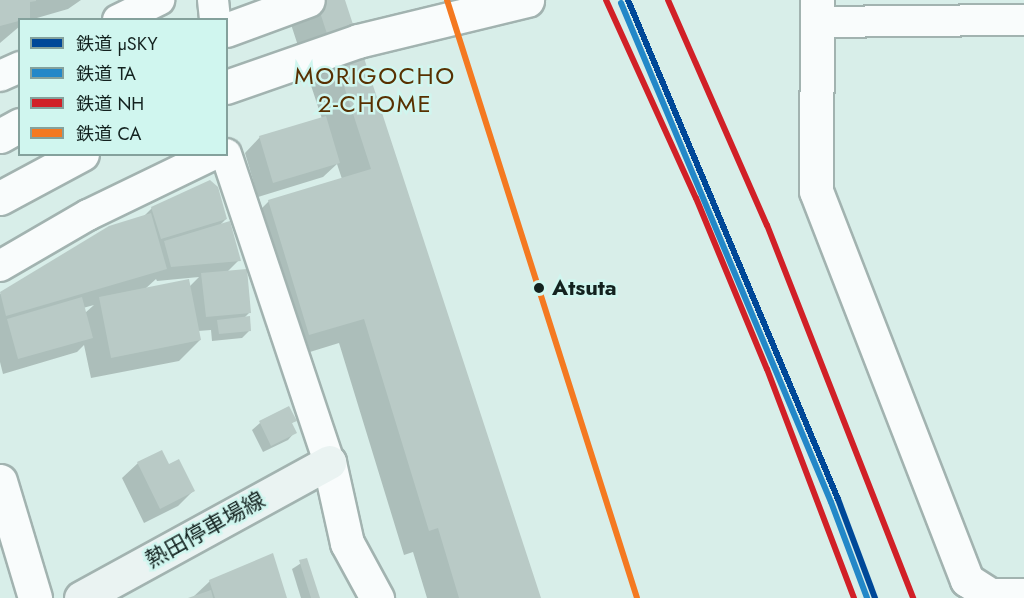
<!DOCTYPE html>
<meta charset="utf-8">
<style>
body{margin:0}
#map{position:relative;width:1024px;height:598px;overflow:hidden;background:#d8eee9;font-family:Jost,"Noto Sans JP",sans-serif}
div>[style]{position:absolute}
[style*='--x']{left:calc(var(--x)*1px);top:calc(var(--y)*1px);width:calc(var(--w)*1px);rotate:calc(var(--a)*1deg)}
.shadow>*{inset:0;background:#0003}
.building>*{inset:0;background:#b9cac6}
.roads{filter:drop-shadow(2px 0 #a2b3b0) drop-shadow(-2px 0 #a2b3b0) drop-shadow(0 2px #a2b3b0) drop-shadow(0 -2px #a2b3b0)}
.minor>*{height:30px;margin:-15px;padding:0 15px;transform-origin:15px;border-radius:15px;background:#f9fcfc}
.tertiary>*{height:33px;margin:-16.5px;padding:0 16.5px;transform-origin:16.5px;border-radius:16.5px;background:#f9fcfc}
.secondary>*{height:33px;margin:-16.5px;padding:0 16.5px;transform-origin:16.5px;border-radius:16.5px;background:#eaf3f2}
.rail-1>*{height:6px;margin:-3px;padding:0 3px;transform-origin:3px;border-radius:3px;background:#004898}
.rail-2>*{height:6px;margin:-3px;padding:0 3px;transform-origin:3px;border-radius:3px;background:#2388c8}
.rail-3>*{height:6px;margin:-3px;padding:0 3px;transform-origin:3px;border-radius:3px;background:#d12027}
.rail-4>*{height:6px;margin:-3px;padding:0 3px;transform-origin:3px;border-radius:3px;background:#f47921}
.dots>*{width:16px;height:16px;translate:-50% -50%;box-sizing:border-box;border:3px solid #d0f6ef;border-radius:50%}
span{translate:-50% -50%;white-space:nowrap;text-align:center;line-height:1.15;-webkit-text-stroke:5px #d0f6ef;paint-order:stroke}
.stop-label{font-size:22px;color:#13221f;font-weight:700}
.left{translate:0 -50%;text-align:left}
.street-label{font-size:22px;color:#13221f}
.neighbourhood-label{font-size:24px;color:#583001;letter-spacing:1.5px}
.legend{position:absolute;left:18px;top:18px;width:210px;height:138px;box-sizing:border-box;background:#d0f6ef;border:2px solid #84a19c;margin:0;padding:8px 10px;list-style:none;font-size:18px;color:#13221f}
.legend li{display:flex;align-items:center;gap:12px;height:30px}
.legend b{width:30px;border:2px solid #84a19c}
</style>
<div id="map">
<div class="shadow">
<i style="clip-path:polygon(0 0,81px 0,68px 9px,30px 20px,20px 20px,20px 26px,0 43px)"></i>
<i style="clip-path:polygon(283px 0,344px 0,539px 598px,427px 598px,413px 552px,404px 555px,339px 343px,284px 360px,244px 226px,269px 201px,342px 179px,337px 164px,323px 177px,258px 197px,245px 153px,260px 137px,322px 119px)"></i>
<i style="clip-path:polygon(evenodd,152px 208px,226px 219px,218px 227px,239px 260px,227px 272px,249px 313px,243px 319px,249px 331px,242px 338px,212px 341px,211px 330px,198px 331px,200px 340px,179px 361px,91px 378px,84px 345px,77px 352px,3px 374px,0 362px,0 294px,110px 227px,143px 217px,152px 208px,199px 277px,189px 287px,145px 289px,156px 279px,157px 281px,199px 277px,152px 208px,94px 305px,85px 313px,83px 308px,94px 305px)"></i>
<i style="clip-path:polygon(295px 420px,291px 424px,295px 432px,288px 440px,263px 452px,252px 430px,260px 423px)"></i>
<i style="clip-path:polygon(161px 452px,168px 466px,193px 491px,178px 506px,144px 523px,122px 478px,138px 463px)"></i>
<i style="clip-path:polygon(306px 560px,318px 598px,301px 598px,292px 569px)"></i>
<i style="clip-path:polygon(210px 581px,285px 598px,192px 598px)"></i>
</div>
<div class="building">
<i style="clip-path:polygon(0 0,36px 0,36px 1px,30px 2px,30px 18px,0 26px)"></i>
<i style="clip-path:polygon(316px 0,345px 0,541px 598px,459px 598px,438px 528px,429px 531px,364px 319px,309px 335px,268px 200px,371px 169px)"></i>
<i style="clip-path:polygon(326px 116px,340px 163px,273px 183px,259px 136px)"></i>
<i style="clip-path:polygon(210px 180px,218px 187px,227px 219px,161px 239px,151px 207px)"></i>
<i style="clip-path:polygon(151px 213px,167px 269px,6px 316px,0 292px,109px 226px)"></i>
<i style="clip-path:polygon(230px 221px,241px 261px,171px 267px,164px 241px)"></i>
<i style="clip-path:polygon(247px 269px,251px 313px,206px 317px,201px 273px)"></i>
<i style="clip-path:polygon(189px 279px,201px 340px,111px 358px,99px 297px)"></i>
<i style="clip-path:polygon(82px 297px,93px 338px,18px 359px,7px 319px)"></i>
<i style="clip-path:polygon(250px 316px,251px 331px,219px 334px,217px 320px)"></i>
<i style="clip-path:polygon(289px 406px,297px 421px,292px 423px,297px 433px,271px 446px,259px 421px)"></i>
<i style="clip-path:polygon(162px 450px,169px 464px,179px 459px,195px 491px,160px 509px,137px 462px)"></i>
<i style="clip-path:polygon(273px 553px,287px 598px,215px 598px,209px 580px)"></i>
<i style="clip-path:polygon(307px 558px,320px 598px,311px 598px,299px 560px)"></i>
<i style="clip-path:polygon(211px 590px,213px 598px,188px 598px)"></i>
</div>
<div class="roads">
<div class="minor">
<i style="--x:213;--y:0;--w:20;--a:84"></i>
<i style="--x:118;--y:20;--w:46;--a:-26"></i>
<i style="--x:818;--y:22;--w:206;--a:-0.6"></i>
<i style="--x:0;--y:76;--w:22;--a:-24"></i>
<i style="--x:226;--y:154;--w:325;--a:71.5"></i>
<i style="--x:0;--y:266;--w:102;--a:-30.1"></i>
<i style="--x:88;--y:215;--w:140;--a:-25.8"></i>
</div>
<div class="tertiary">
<i style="--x:817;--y:0;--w:191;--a:90.3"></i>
<i style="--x:816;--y:191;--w:417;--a:68.8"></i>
<i style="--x:967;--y:580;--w:27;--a:33"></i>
<i style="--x:990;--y:595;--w:34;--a:0"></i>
<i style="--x:226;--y:30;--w:87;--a:-20.1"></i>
<i style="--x:226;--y:87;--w:140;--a:-19.2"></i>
<i style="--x:358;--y:41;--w:174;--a:-13.6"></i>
<i style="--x:0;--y:136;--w:23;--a:-29"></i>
<i style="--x:0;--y:198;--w:93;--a:-28.2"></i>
<i style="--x:329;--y:462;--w:83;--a:77.5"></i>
<i style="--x:347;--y:543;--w:63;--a:61.4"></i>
<i style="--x:0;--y:481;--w:122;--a:73.3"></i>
</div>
<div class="secondary">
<i style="--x:81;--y:598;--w:283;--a:-28.7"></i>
</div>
</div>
<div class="rail-1">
<i style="--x:628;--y:0;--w:541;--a:67.18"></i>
<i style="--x:838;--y:499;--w:106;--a:69.5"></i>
</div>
<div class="rail-2">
<i style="--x:621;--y:3;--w:541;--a:67.18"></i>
<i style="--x:831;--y:502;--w:103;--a:69.4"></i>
</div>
<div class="rail-3">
<i style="--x:606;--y:0;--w:217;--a:65.6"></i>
<i style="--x:696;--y:198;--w:185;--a:67.5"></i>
<i style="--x:767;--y:369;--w:245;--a:69.2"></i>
<i style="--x:668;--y:0;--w:246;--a:66.3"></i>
<i style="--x:767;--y:225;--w:401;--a:68.6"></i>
</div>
<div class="rail-4">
<i style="--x:447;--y:0;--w:627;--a:72.37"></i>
</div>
<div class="dots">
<i style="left:539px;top:288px;background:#13221f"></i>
</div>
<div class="stop-label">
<span class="left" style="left:552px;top:288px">Atsuta</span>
</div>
<div class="street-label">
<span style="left:205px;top:530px;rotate:-29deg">熱田停車場線</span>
</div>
<div class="neighbourhood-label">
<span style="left:375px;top:90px">MORIGOCHO<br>2-CHOME</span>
</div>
<ul class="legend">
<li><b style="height:8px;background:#004898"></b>鉄道 μSKY</li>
<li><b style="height:8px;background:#2388c8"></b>鉄道 TA</li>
<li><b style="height:8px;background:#d12027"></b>鉄道 NH</li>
<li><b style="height:8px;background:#f47921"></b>鉄道 CA</li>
</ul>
</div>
